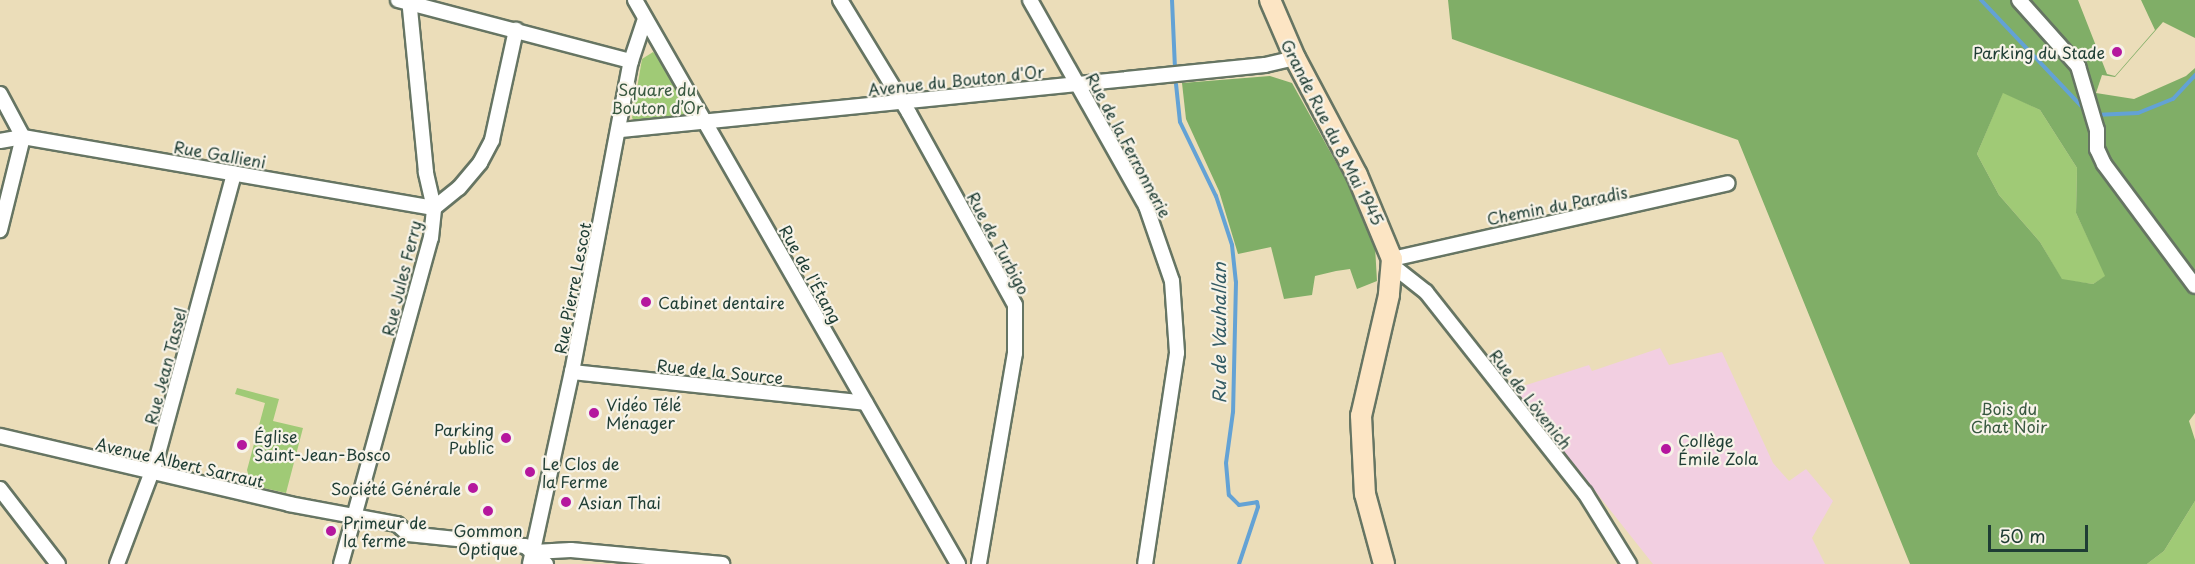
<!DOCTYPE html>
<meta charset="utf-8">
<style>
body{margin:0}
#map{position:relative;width:2195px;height:564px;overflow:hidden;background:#ebddb9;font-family:"Playpen Sans",sans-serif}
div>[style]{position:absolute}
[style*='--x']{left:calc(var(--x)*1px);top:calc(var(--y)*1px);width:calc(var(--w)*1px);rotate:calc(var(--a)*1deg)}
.built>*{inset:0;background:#f2cfe1}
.green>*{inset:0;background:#a0ca76}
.forest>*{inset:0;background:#80ae67}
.stream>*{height:4px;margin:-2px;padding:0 2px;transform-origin:2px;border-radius:2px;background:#63a2d5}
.roads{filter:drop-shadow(2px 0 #667563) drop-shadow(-2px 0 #667563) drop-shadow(0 2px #667563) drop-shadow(0 -2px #667563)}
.minor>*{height:14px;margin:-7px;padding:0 7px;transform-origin:7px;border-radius:7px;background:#fff}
.secondary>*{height:20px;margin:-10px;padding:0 10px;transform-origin:10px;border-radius:10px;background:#fce5c4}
.dots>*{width:16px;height:16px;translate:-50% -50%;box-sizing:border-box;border:3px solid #f7f3e8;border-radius:50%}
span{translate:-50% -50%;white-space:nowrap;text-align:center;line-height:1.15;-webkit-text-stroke:4.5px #f7f3e8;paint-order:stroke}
.poi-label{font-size:16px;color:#1f3d34}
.right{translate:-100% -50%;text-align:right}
.left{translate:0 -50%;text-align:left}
.street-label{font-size:16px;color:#1f3d34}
.park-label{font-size:16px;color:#395941}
.water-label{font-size:18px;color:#335b64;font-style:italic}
.scale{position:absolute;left:1988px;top:525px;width:100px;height:27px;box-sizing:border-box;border:3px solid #1f3d34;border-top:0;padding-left:8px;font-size:18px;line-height:21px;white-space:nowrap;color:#1f3d34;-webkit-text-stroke:4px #f7f3e8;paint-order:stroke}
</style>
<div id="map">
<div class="built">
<i style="clip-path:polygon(1660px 348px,1669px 365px,1722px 352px,1773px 463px,1789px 481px,1806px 469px,1833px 501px,1812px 538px,1825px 564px,1653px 564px,1514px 389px,1589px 365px,1592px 371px)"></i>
</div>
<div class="green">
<i style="clip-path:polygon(653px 52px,660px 58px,692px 111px,688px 118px,636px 122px,632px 118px,642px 59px)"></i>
<i style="clip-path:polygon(2003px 92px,2040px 110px,2077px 168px,2076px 213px,2106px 276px,2093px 284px,2062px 280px,2040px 242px,1999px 195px,1977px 154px)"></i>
<i style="clip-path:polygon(237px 388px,279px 399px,273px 421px,303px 428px,286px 493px,251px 485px,247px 470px,265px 403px,235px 394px)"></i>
<i style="clip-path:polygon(2195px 501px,2195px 564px,2147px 564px,2164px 551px)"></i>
</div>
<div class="forest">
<i style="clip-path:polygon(evenodd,1448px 0,2078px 0,2107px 74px,2115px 76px,2155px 30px,2141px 0,2195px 0,2195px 38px,2163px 22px,2115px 77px,2102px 75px,2096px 93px,2134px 99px,2186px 76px,2195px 68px,2195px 413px,2189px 421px,2195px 440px,2195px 501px,2164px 551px,2147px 564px,1910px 564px,1738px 140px,1452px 39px,1448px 0,2003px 93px,2040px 110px,2077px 168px,2076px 213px,2105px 276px,2093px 284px,2062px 279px,2040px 242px,1999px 195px,1977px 154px,2003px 93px)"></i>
<i style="clip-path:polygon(1270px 76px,1292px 83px,1362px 209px,1375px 246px,1377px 281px,1357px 289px,1350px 269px,1336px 271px,1315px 276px,1312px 295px,1284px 299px,1271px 247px,1238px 254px,1219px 191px,1186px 119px,1182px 83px)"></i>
</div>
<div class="stream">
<i style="--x:1172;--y:0;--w:70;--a:87.5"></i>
<i style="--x:1981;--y:0;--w:156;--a:46.6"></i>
<i style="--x:1176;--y:84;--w:38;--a:84"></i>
<i style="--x:1180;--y:122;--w:82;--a:64.1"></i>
<i style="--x:1216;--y:196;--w:52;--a:71.9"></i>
<i style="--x:1232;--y:245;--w:37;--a:84"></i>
<i style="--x:1236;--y:282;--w:130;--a:91.3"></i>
<i style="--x:1233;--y:412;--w:51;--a:97.8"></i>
<i style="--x:1226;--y:463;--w:32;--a:85"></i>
<i style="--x:1229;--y:495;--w:14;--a:45"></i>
<i style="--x:1239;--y:505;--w:18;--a:-9"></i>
<i style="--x:1257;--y:502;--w:5;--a:79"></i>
<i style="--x:1258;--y:507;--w:60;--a:108.4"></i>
<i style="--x:2095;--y:115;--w:43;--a:-2.7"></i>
<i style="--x:2138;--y:113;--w:38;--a:-22"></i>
<i style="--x:2173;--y:99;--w:33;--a:-47"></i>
</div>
<div class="roads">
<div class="minor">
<i style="--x:398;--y:0;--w:241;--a:14.7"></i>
<i style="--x:635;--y:0;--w:650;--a:60.2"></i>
<i style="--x:840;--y:0;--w:132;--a:58.6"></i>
<i style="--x:909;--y:113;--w:219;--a:61.1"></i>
<i style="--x:1015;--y:305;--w:48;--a:90"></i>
<i style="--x:1015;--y:353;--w:214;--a:99.7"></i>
<i style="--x:1030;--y:0;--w:236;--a:60.6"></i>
<i style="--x:1146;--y:206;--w:79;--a:70.9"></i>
<i style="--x:1172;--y:281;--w:72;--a:86"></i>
<i style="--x:1177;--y:353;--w:213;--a:98.6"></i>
<i style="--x:2019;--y:0;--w:89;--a:48.2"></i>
<i style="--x:2078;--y:66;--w:67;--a:73.5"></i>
<i style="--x:2097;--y:130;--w:19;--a:90"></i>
<i style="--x:2097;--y:149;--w:17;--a:65"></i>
<i style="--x:2104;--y:164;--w:152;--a:53.3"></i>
<i style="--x:0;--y:94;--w:49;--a:61.9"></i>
<i style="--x:23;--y:137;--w:96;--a:103.9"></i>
<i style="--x:621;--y:130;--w:647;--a:-5.76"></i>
<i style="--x:1265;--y:65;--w:31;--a:-13"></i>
<i style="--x:0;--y:141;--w:23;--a:-10"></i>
<i style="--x:23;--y:137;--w:417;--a:9.8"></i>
<i style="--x:434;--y:208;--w:32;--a:-39"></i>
<i style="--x:459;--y:188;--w:33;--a:-50"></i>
<i style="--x:480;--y:163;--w:26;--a:-62"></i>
<i style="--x:492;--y:140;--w:113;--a:-77.7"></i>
<i style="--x:1392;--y:259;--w:344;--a:-12.7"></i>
<i style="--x:1393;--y:266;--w:42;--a:38.2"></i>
<i style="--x:1426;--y:292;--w:256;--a:51.7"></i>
<i style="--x:1585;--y:493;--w:84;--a:58.2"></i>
<i style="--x:572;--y:372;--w:295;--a:6"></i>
<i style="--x:0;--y:436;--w:297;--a:13.2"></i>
<i style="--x:289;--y:504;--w:110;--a:10.5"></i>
<i style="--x:397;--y:524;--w:15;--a:42"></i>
<i style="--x:408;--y:534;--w:118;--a:5.9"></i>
<i style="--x:525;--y:546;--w:28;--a:41"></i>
<i style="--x:0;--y:489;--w:95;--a:52.3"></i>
<i style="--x:534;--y:552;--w:37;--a:-3"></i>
<i style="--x:571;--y:550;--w:152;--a:5.3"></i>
<i style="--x:117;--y:564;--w:110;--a:-69.3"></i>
<i style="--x:156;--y:461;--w:298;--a:-74.8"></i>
<i style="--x:341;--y:564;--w:338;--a:-74.6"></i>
<i style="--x:431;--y:238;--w:30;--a:-84"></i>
<i style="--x:434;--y:208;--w:37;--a:-103"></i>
<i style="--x:426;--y:172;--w:173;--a:-95.6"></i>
<i style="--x:530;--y:564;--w:197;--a:-77.7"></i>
<i style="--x:572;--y:372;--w:317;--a:-79.3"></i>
<i style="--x:631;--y:61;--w:44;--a:-71.6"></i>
</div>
<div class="secondary">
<i style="--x:1270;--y:0;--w:63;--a:66.7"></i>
<i style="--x:1295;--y:58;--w:132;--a:62.1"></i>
<i style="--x:1357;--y:175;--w:91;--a:67.4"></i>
<i style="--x:1392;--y:259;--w:36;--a:95"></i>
<i style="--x:1389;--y:295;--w:124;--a:103"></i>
<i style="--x:1361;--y:416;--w:78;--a:87.1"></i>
<i style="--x:1365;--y:494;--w:73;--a:74.8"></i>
</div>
</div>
<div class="dots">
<i style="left:2117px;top:52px;background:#b5179e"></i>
<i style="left:646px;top:302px;background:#b5179e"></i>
<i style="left:594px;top:413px;background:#b5179e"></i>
<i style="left:506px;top:438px;background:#b5179e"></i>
<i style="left:242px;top:445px;background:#b5179e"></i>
<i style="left:1666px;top:449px;background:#b5179e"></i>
<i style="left:530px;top:472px;background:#b5179e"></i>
<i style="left:473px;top:488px;background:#b5179e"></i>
<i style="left:566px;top:502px;background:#b5179e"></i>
<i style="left:488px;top:511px;background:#b5179e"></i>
<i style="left:331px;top:531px;background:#b5179e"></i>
</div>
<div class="poi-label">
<span class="right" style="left:2105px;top:52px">Parking du Stade</span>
<span class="left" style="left:658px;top:302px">Cabinet dentaire</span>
<span class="left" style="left:606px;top:413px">Vidéo Télé<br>Ménager</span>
<span class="right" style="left:494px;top:438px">Parking<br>Public</span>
<span class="left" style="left:254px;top:445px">Église<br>Saint-Jean-Bosco</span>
<span class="left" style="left:1678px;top:449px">Collège<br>Émile Zola</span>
<span class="left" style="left:542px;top:472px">Le Clos de<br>la Ferme</span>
<span class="right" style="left:461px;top:488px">Société Générale</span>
<span class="left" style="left:578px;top:502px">Asian Thai</span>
<span class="left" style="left:343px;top:531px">Primeur de<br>la ferme</span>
<span style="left:488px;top:539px">Gommon<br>Optique</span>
</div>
<div class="street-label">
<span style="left:956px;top:80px;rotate:-6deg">Avenue du Bouton d'Or</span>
<span style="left:1333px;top:132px;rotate:63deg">Grande Rue du 8 Mai 1945</span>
<span style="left:1129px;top:145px;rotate:62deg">Rue de la Ferronnerie</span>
<span style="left:220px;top:154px;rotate:10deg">Rue Gallieni</span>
<span style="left:1557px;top:205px;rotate:-11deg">Chemin du Paradis</span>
<span style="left:999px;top:243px;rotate:62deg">Rue de Turbigo</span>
<span style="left:811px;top:274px;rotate:61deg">Rue de l'Étang</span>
<span style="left:401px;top:278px;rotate:-76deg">Rue Jules Ferry</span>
<span style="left:572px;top:288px;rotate:-79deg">Rue Pierre Lescot</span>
<span style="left:165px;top:366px;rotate:-75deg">Rue Jean Tassel</span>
<span style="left:720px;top:371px;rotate:6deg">Rue de la Source</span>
<span style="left:1531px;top:399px;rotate:52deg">Rue de Lövenich</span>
<span style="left:180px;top:462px;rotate:13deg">Avenue Albert Sarraut</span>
</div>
<div class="park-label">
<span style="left:657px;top:98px">Square du<br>Bouton d’Or</span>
<span style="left:2009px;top:417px">Bois du<br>Chat Noir</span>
</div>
<div class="water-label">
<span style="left:1219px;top:333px;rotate:-90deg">Ru de Vauhallan</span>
</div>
<div class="scale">50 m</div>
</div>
